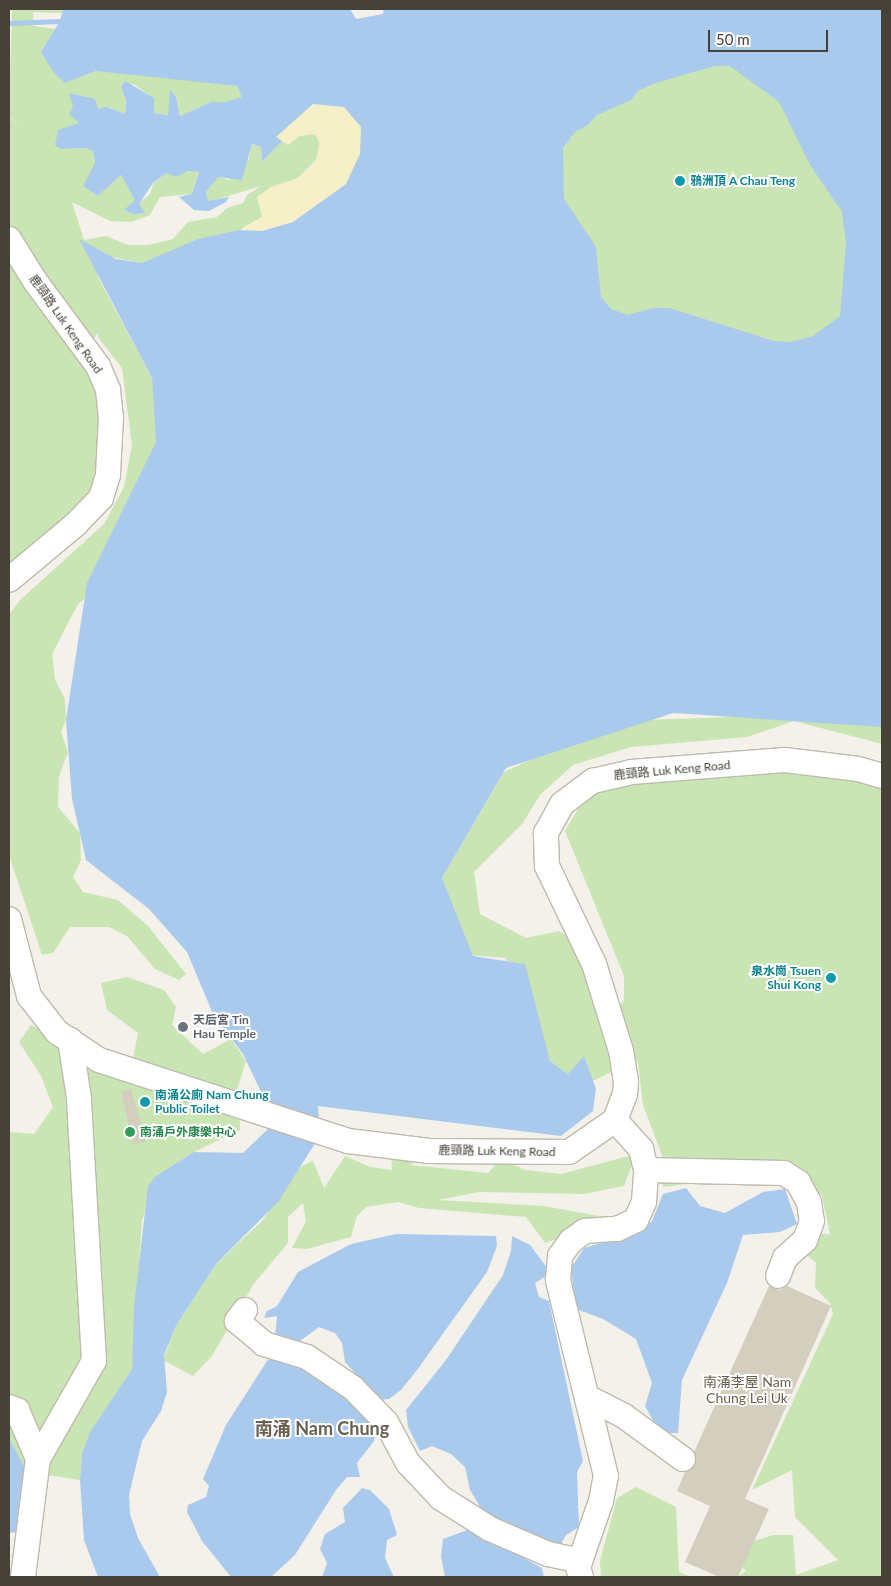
<!DOCTYPE html>
<meta charset="utf-8">
<style>
body{margin:0}
#map{position:relative;width:891px;height:1586px;overflow:hidden;background:#f3f1e9;font-family:Lato,"Noto Sans SC",sans-serif}
div>[style]{position:absolute}
[style*='--x']{left:calc(var(--x)*1px);top:calc(var(--y)*1px);width:calc(var(--w)*1px);rotate:calc(var(--a)*1deg)}
.green>*{inset:0;background:#cae5b4}
.sand>*{inset:0;background:#f5f0c7}
.water>*{inset:0;background:#a9caec}
.stream>*{height:5px;margin:-2.5px;padding:0 2.5px;transform-origin:2.5px;border-radius:2.5px;background:#a9caec}
.building>*{inset:0;background:#d4cebf}
.roads{filter:drop-shadow(1px 0 #bebaac) drop-shadow(-1px 0 #bebaac) drop-shadow(0 1px #bebaac) drop-shadow(0 -1px #bebaac)}
.minor>*{height:24px;margin:-12px;padding:0 12px;transform-origin:12px;border-radius:12px;background:#fff}
.dots>*{width:14px;height:14px;translate:-50% -50%;box-sizing:border-box;border:2px solid #fff;border-radius:50%}
span{translate:-50% -50%;white-space:nowrap;text-align:center;line-height:1.15;-webkit-text-stroke:4px #fff;paint-order:stroke}
.culture-label{font-size:12px;color:#0d838f;font-weight:700}
.left{translate:0 -50%;text-align:left}
.right{translate:-100% -50%;text-align:right}
.street-label{font-size:12px;color:#464238}
.worship-label{font-size:12px;color:#5b616d;font-weight:700}
.leisure-label{font-size:12px;color:#27864d;font-weight:700}
.neighbourhood-label{font-size:14px;color:#69614f}
.district-label{font-size:18px;color:#69614f;font-weight:700}
.frame{position:absolute;inset:0;border:10px solid #464238;pointer-events:none}
.scale{position:absolute;left:708px;top:30px;width:120px;height:22px;box-sizing:border-box;border:2px solid #464238;border-top:0;padding-left:6px;font-size:15px;line-height:18px;white-space:nowrap;color:#464238;-webkit-text-stroke:4px #fff;paint-order:stroke}
</style>
<div id="map">
<div class="green">
<i style="clip-path:polygon(12px 9px,63px 9px,62px 13px,33px 12px,34px 26px,55px 29px,41px 52px,65px 83px,96px 71px,129px 72px,237px 86px,243px 97px,228px 102px,211px 102px,180px 116px,176px 96px,170px 91px,169px 115px,154px 113px,154px 98px,133px 84px,121px 87px,126px 102px,125px 114px,108px 107px,79px 123px,61px 149px,85px 148px,93px 151px,95px 167px,83px 186px,98px 196px,121px 175px,137px 199px,125px 210px,144px 213px,138px 204px,150px 194px,153px 184px,167px 173px,199px 171px,192px 194px,160px 197px,150px 215px,131px 222px,110px 221px,72px 202px,84px 240px,106px 236px,128px 245px,148px 245px,173px 239px,188px 222px,217px 217px,227px 208px,243px 203px,247px 195px,261px 186px,208px 202px,206px 192px,218px 176px,229px 180px,249px 159px,251px 144px,261px 147px,262px 162px,282px 141px,288px 145px,299px 136px,317px 129px,320px 143px,316px 160px,298px 178px,275px 186px,262px 217px,232px 235px,145px 264px,98px 254px,87px 247px,99px 279px,152px 378px,161px 450px,104px 585px,78px 604px,52px 654px,55px 680px,65px 699px,66px 720px,61px 732px,68px 752px,59px 776px,58px 807px,80px 833px,81px 860px,73px 877px,83px 892px,118px 900px,148px 926px,186px 974px,179px 980px,155px 969px,127px 936px,109px 927px,70px 927px,53px 953px,42px 955px,9px 855px,9px 615px,19px 601px,104px 524px,124px 487px,132px 445px,122px 368px,98px 337px,98px 332px,92px 343px,118px 468px,9px 589px,9px 116px,21px 130px,9px 115px)"></i>
<i style="clip-path:polygon(722px 49px,781px 95px,873px 243px,821px 361px,588px 311px,559px 203px,559px 159px,574px 115px)"></i>
<i style="clip-path:polygon(783px 706px,882px 722px,882px 744px,794px 721px,747px 737px,631px 747px,573px 765px,540px 795px,522px 824px,474px 872px,480px 914px,526px 938px,559px 931px,590px 951px,609px 1019px,624px 1000px,624px 976px,565px 831px,590px 789px,841px 761px,882px 790px,882px 1577px,736px 1577px,746px 1571px,725px 1550px,773px 1535px,793px 1535px,796px 1575px,838px 1560px,795px 1517px,792px 1470px,752px 1490px,833px 1314px,830px 1303px,815px 1288px,816px 1263px,792px 1242px,799px 1228px,830px 1235px,822px 1196px,782px 1168px,710px 1158px,688px 1184px,663px 1187px,662px 1155px,643px 1105px,638px 1062px,612px 1043px,615px 1070px,593px 1081px,584px 1057px,571px 1076px,550px 1061px,511px 980px,506px 958px,468px 955px,442px 878px,504px 772px,614px 721px,731px 717px)"></i>
<i style="clip-path:polygon(127px 977px,164px 990px,176px 1007px,172px 1025px,203px 1054px,231px 1039px,246px 1061px,238px 1087px,240px 1130px,194px 1152px,156px 1176px,142px 1220px,132px 1369px,82px 1454px,80px 1480px,27px 1472px,9px 1442px,9px 1132px,34px 1134px,53px 1107px,41px 1076px,19px 1042px,31px 1025px,74px 1046px,132px 1064px,138px 1033px,107px 1010px,101px 983px)"></i>
<i style="clip-path:polygon(390px 1132px,432px 1140px,411px 1165px,488px 1173px,501px 1159px,525px 1170px,561px 1174px,636px 1154px,624px 1186px,584px 1194px,480px 1192px,438px 1200px,544px 1206px,616px 1219px,545px 1243px,526px 1217px,419px 1208px,398px 1202px,366px 1207px,357px 1216px,351px 1237px,307px 1249px,292px 1248px,306px 1221px,303px 1203px,288px 1217px,288px 1243px,253px 1285px,212px 1356px,193px 1376px,163px 1360px,176px 1326px,216px 1264px,262px 1221px,300px 1167px,313px 1161px,324px 1188px,345px 1156px,370px 1167px,392px 1170px)"></i>
<i style="clip-path:polygon(636px 1487px,676px 1507px,679px 1572px,691px 1577px,601px 1577px,600px 1561px,617px 1498px)"></i>
</div>
<div class="sand">
<i style="clip-path:polygon(313px 104px,343px 105px,360px 123px,365px 140px,360px 164px,346px 184px,293px 222px,256px 232px,242px 228px,262px 217px,257px 197px,271px 187px,298px 178px,315px 163px,320px 143px,315px 134px,299px 136px,288px 145px,275px 137px,292px 119px)"></i>
</div>
<div class="water">
<i style="clip-path:polygon(evenodd,63px 9px,350px 9px,356px 19px,383px 14px,384px 9px,882px 9px,882px 727px,673px 713px,506px 768px,442px 878px,473px 956px,525px 964px,550px 1061px,568px 1074px,584px 1056px,596px 1089px,593px 1111px,561px 1136px,318px 1106px,320px 1130px,314px 1145px,278px 1202px,216px 1264px,176px 1326px,164px 1355px,167px 1392px,161px 1411px,142px 1441px,129px 1495px,130px 1514px,138px 1538px,160px 1577px,98px 1577px,84px 1540px,80px 1480px,82px 1454px,90px 1432px,132px 1369px,134px 1306px,148px 1186px,156px 1176px,194px 1152px,243px 1153px,271px 1126px,273px 1108px,262px 1094px,243px 1054px,213px 1014px,187px 952px,149px 909px,86px 860px,72px 799px,66px 720px,87px 583px,156px 442px,152px 378px,79px 239px,116px 259px,142px 263px,198px 239px,239px 230px,262px 231px,293px 222px,346px 184px,360px 154px,361px 127px,344px 107px,313px 104px,276px 137px,282px 141px,262px 162px,261px 147px,252px 144px,242px 180px,218px 177px,206px 192px,208px 201px,229px 197px,226px 202px,209px 211px,194px 210px,179px 197px,192px 194px,199px 172px,188px 171px,176px 177px,167px 173px,153px 183px,139px 204px,145px 213px,134px 214px,124px 210px,135px 200px,121px 175px,98px 196px,83px 186px,95px 163px,93px 151px,85px 148px,61px 149px,55px 145px,58px 130px,79px 123px,69px 114px,73px 107px,69px 93px,95px 99px,98px 109px,107px 107px,125px 114px,126px 101px,121px 87px,125px 81px,154px 98px,154px 113px,168px 115px,170px 90px,176px 96px,180px 116px,211px 102px,225px 102px,242px 97px,237px 86px,96px 71px,65px 83px,54px 73px,41px 52px,60px 21px,63px 9px,715px 66px,730px 66px,779px 102px,810px 165px,842px 212px,846px 244px,840px 316px,813px 336px,790px 342px,774px 341px,669px 308px,653px 308px,628px 315px,611px 309px,601px 297px,596px 247px,564px 199px,563px 148px,575px 132px,588px 125px,597px 115px,631px 100px,638px 91px,655px 83px,715px 66px)"></i>
<i style="clip-path:polygon(686px 1188px,700px 1206px,725px 1213px,763px 1192px,785px 1189px,797px 1224px,780px 1232px,743px 1235px,727px 1283px,682px 1380px,678px 1433px,660px 1433px,645px 1406px,652px 1383px,636px 1339px,603px 1319px,576px 1309px,571px 1268px,584px 1248px,636px 1233px,652px 1221px,663px 1194px)"></i>
<i style="clip-path:polygon(396px 1234px,496px 1236px,497px 1246px,487px 1272px,417px 1370px,401px 1390px,389px 1399px,379px 1400px,345px 1362px,342px 1343px,335px 1333px,319px 1327px,296px 1344px,275px 1338px,277px 1316px,264px 1318px,267px 1311px,277px 1306px,298px 1272px,351px 1244px)"></i>
<i style="clip-path:polygon(512px 1236px,530px 1245px,551px 1273px,535px 1283px,539px 1297px,549px 1301px,583px 1461px,577px 1472px,579px 1527px,566px 1535px,560px 1546px,517px 1532px,482px 1510px,470px 1490px,465px 1467px,451px 1454px,432px 1446px,420px 1451px,408px 1427px,406px 1410px,446px 1360px,503px 1275px,511px 1251px)"></i>
<i style="clip-path:polygon(275px 1357px,309px 1368px,329px 1388px,349px 1399px,377px 1429px,374px 1441px,357px 1463px,360px 1477px,347px 1477px,336px 1490px,295px 1555px,271px 1577px,231px 1577px,202px 1541px,187px 1512px,188px 1505px,206px 1497px,209px 1486px,203px 1479px,226px 1425px,267px 1361px)"></i>
<i style="clip-path:polygon(9px 1438px,27px 1472px,17px 1532px,9px 1533px)"></i>
<i style="clip-path:polygon(362px 1488px,370px 1490px,389px 1509px,397px 1535px,387px 1540px,385px 1558px,394px 1577px,322px 1577px,327px 1563px,320px 1549px,325px 1534px,345px 1522px,343px 1508px)"></i>
<i style="clip-path:polygon(470px 1529px,542px 1568px,544px 1577px,445px 1577px,441px 1556px,443px 1539px)"></i>
</div>
<div class="stream">
<i style="--x:9;--y:23;--w:51;--a:-2.2"></i>
</div>
<div class="building">
<i style="clip-path:polygon(131px 1089px,146px 1142px,133px 1144px,121px 1092px)"></i>
<i style="clip-path:polygon(769px 1286px,780px 1290px,787px 1286px,831px 1306px,745px 1499px,769px 1509px,738px 1577px,719px 1577px,685px 1562px,710px 1506px,677px 1491px,685px 1472px,694px 1467px,694px 1452px)"></i>
</div>
<div class="roads">
<div class="minor">
<i style="--x:9;--y:239;--w:49;--a:58.2"></i>
<i style="--x:35;--y:281;--w:106;--a:53.5"></i>
<i style="--x:98;--y:366;--w:26;--a:67"></i>
<i style="--x:108;--y:390;--w:27;--a:84"></i>
<i style="--x:111;--y:417;--w:58;--a:93"></i>
<i style="--x:108;--y:475;--w:24;--a:107"></i>
<i style="--x:101;--y:498;--w:36;--a:134"></i>
<i style="--x:76;--y:524;--w:87;--a:140.1"></i>
<i style="--x:9;--y:919;--w:80;--a:75.4"></i>
<i style="--x:29;--y:996;--w:46;--a:52.1"></i>
<i style="--x:57;--y:1032;--w:50;--a:33.7"></i>
<i style="--x:99;--y:1060;--w:262;--a:18"></i>
<i style="--x:348;--y:1141;--w:82;--a:7"></i>
<i style="--x:429;--y:1151;--w:140;--a:0.4"></i>
<i style="--x:569;--y:1152;--w:56;--a:-34.8"></i>
<i style="--x:615;--y:1120;--w:28;--a:-69"></i>
<i style="--x:625;--y:1094;--w:12;--a:-85"></i>
<i style="--x:626;--y:1082;--w:31;--a:-99"></i>
<i style="--x:621;--y:1051;--w:91;--a:-107.2"></i>
<i style="--x:594;--y:964;--w:109;--a:-115.6"></i>
<i style="--x:547;--y:866;--w:33;--a:-92"></i>
<i style="--x:546;--y:833;--w:33;--a:-61"></i>
<i style="--x:562;--y:804;--w:39;--a:-37"></i>
<i style="--x:593;--y:781;--w:39;--a:-13"></i>
<i style="--x:631;--y:772;--w:154;--a:-4.5"></i>
<i style="--x:785;--y:760;--w:74;--a:7"></i>
<i style="--x:858;--y:769;--w:25;--a:16"></i>
<i style="--x:646;--y:1170;--w:138;--a:1.2"></i>
<i style="--x:784;--y:1173;--w:17;--a:33"></i>
<i style="--x:798;--y:1182;--w:24;--a:62"></i>
<i style="--x:809;--y:1203;--w:18;--a:81"></i>
<i style="--x:812;--y:1221;--w:20;--a:110"></i>
<i style="--x:805;--y:1240;--w:27;--a:138"></i>
<i style="--x:785;--y:1258;--w:19;--a:111"></i>
<i style="--x:245;--y:1310;--w:14;--a:126"></i>
<i style="--x:237;--y:1321;--w:35;--a:40"></i>
<i style="--x:264;--y:1344;--w:45;--a:16.8"></i>
<i style="--x:307;--y:1357;--w:55;--a:34"></i>
<i style="--x:353;--y:1388;--w:47;--a:45.9"></i>
<i style="--x:386;--y:1422;--w:47;--a:61.8"></i>
<i style="--x:408;--y:1463;--w:48;--a:46.7"></i>
<i style="--x:441;--y:1498;--w:58;--a:32.3"></i>
<i style="--x:490;--y:1529;--w:63;--a:23.3"></i>
<i style="--x:548;--y:1554;--w:33;--a:12"></i>
<i style="--x:589;--y:1398;--w:39;--a:27"></i>
<i style="--x:624;--y:1416;--w:73;--a:36.1"></i>
<i style="--x:9;--y:1407;--w:9;--a:21"></i>
<i style="--x:17;--y:1410;--w:53;--a:66.8"></i>
<i style="--x:23;--y:1577;--w:119;--a:-82.8"></i>
<i style="--x:38;--y:1459;--w:113;--a:-60.3"></i>
<i style="--x:94;--y:1361;--w:263;--a:-93.3"></i>
<i style="--x:79;--y:1098;--w:59;--a:-98.8"></i>
<i style="--x:581;--y:1577;--w:10;--a:-107"></i>
<i style="--x:578;--y:1567;--w:70;--a:-70.8"></i>
<i style="--x:601;--y:1501;--w:25;--a:-79"></i>
<i style="--x:606;--y:1476;--w:202;--a:-103.8"></i>
<i style="--x:558;--y:1280;--w:24;--a:-85"></i>
<i style="--x:560;--y:1256;--w:19;--a:-54"></i>
<i style="--x:571;--y:1241;--w:17;--a:-36"></i>
<i style="--x:585;--y:1231;--w:32;--a:-4"></i>
<i style="--x:617;--y:1229;--w:21;--a:-25"></i>
<i style="--x:636;--y:1220;--w:20;--a:-66"></i>
<i style="--x:644;--y:1202;--w:32;--a:-86"></i>
<i style="--x:646;--y:1170;--w:22;--a:-103"></i>
<i style="--x:641;--y:1149;--w:39;--a:-132"></i>
</div>
</div>
<div class="dots">
<i style="left:680px;top:181px;background:#0f9aa8"></i>
<i style="left:831px;top:978px;background:#0f9aa8"></i>
<i style="left:183px;top:1027px;background:#6b7280"></i>
<i style="left:145px;top:1102px;background:#0f9aa8"></i>
<i style="left:130px;top:1132px;background:#2e9e5b"></i>
</div>
<div class="culture-label">
<span class="left" style="left:690px;top:181px">鴉洲頂 A Chau Teng</span>
<span class="right" style="left:821px;top:978px">泉水崗 Tsuen<br>Shui Kong</span>
<span class="left" style="left:155px;top:1102px">南涌公廁 Nam Chung<br>Public Toilet</span>
</div>
<div class="street-label">
<span style="left:66px;top:324px;rotate:55deg">鹿頸路 Luk Keng Road</span>
<span style="left:672px;top:770px;rotate:-5deg">鹿頸路 Luk Keng Road</span>
<span style="left:497px;top:1151px;rotate:1deg">鹿頸路 Luk Keng Road</span>
</div>
<div class="worship-label">
<span class="left" style="left:193px;top:1027px">天后宮 Tin<br>Hau Temple</span>
</div>
<div class="leisure-label">
<span class="left" style="left:140px;top:1132px">南涌戶外康樂中心</span>
</div>
<div class="neighbourhood-label">
<span style="left:747px;top:1390px">南涌李屋 Nam<br>Chung Lei Uk</span>
</div>
<div class="district-label">
<span style="left:322px;top:1428px">南涌 Nam Chung</span>
</div>
<div class="frame"></div>
<div class="scale">50 m</div>
</div>
